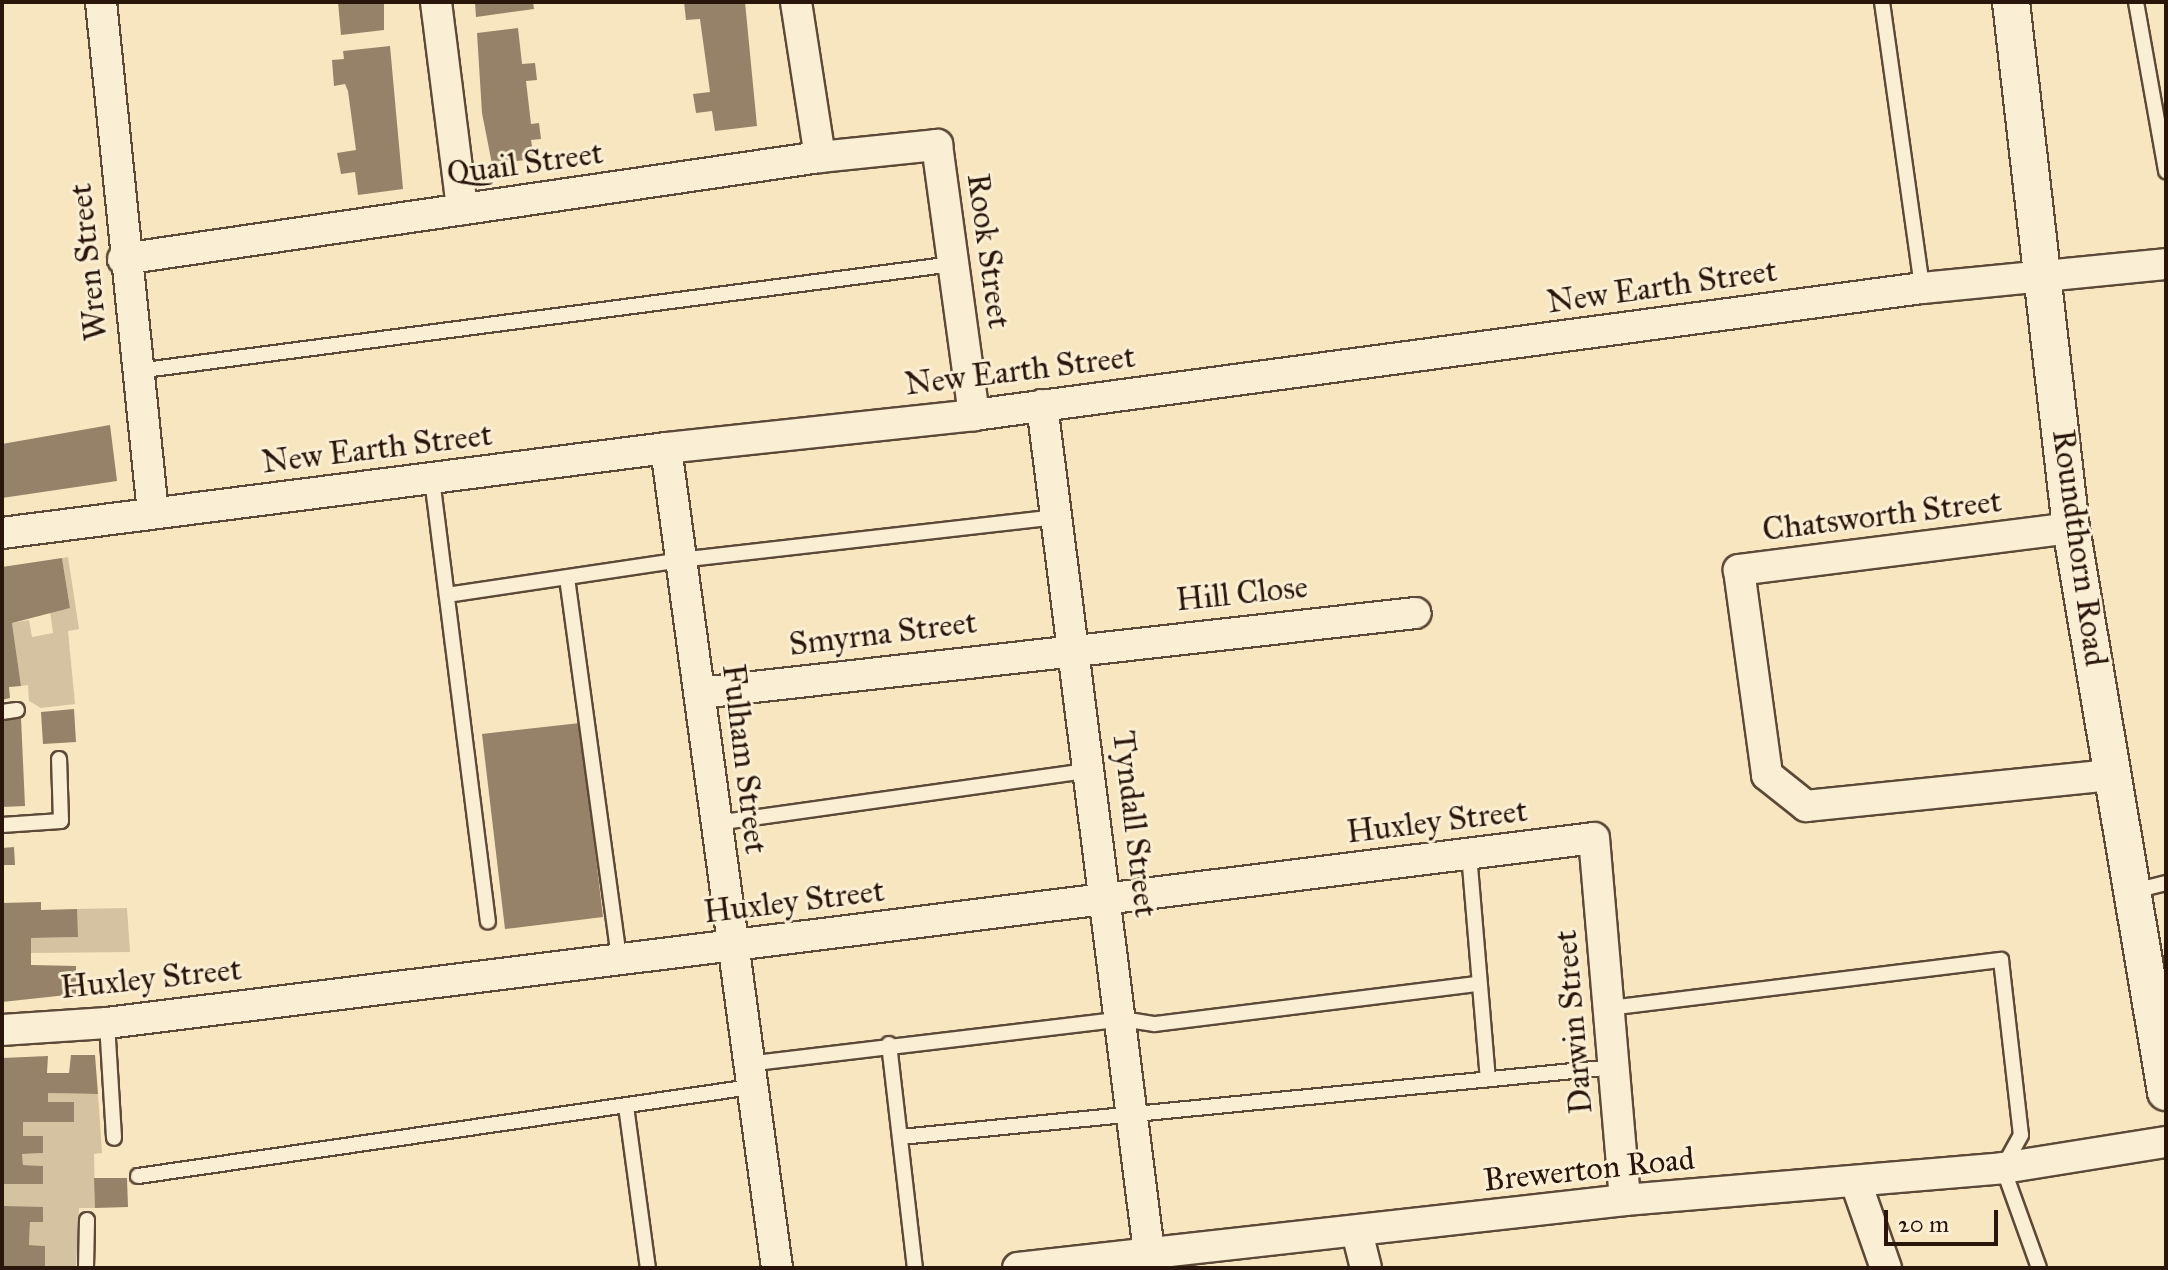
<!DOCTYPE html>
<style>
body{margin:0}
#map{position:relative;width:2168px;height:1270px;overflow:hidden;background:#f7e6bf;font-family:"IM FELL Great Primer",serif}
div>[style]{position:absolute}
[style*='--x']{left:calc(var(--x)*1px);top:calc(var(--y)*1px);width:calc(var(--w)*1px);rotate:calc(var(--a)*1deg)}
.green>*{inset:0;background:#d4c2a0}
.building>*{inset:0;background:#958268}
.roads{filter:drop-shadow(2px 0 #5d4937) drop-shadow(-2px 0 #5d4937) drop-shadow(0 2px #5d4937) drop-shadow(0 -2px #5d4937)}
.service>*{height:14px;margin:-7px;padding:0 7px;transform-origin:7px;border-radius:7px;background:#faefd5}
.minor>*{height:30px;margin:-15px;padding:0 15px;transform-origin:15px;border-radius:15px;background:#faefd5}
.tertiary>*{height:36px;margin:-18px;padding:0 18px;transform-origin:18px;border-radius:18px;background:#faefd5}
span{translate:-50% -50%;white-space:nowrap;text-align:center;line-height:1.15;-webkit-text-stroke:6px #faefd5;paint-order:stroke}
.street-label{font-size:32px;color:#2a150a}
.frame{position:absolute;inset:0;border:4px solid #2a150a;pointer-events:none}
.scale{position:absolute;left:1884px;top:1210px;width:114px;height:36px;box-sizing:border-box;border:4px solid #2a150a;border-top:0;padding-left:10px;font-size:24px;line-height:28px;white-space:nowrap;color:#2a150a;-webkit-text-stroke:6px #faefd5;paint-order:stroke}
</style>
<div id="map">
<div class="green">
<i style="clip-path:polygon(68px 557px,79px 629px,68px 631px,75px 704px,41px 708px,29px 701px,28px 685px,21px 686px,12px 623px,29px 620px,32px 637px,53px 633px,50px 611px,70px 608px,62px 558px)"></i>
<i style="clip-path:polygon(127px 908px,130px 952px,31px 953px,31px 938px,77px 937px,77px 909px)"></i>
<i style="clip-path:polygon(48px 1093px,98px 1094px,102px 1153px,94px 1154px,95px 1208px,79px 1208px,76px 1268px,45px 1268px,45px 1246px,29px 1245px,30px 1222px,2px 1206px,2px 1184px,43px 1183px,43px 1166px,23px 1165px,22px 1154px,43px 1153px,43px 1136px,23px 1136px,23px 1122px,74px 1122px,74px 1102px,48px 1102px)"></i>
</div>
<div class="building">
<i style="clip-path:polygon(338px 2px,384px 2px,384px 30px,341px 35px)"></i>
<i style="clip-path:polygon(475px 2px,533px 2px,534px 9px,476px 17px)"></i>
<i style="clip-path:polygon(684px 2px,745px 2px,757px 126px,715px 131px,712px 111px,696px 113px,693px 94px,710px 92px,700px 19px,686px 20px)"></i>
<i style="clip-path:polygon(518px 28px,522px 64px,535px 63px,537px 80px,526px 81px,531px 124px,539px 123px,541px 139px,531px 140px,534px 159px,492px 164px,482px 113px,477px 33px)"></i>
<i style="clip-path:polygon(390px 46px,403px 189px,358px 195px,355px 172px,341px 174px,337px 153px,356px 150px,348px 91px,345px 84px,334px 86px,332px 60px,344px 59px,343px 51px)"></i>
<i style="clip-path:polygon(110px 425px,117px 481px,2px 498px,2px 444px)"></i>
<i style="clip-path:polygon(62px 558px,70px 608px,12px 623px,21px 686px,9px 687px,10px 698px,2px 700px,2px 567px)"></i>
<i style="clip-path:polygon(74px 709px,76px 742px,43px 744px,41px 712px)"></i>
<i style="clip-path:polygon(21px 718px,25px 806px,2px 807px,2px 719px)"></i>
<i style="clip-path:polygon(580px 723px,603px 917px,505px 929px,482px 734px)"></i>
<i style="clip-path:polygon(14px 847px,15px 865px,2px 865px,2px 848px)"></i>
<i style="clip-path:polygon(41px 902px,41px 910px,77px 909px,78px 937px,31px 938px,31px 965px,76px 966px,76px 994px,2px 1002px,2px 903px)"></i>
<i style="clip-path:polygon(71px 1055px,95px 1055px,98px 1094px,48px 1093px,48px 1102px,74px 1102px,74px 1122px,23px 1122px,23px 1136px,43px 1136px,43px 1153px,22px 1154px,23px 1165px,43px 1166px,43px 1184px,2px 1184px,2px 1058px,48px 1056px,47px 1073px,69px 1073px)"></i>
<i style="clip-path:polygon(94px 1178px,127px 1178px,128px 1207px,95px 1208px)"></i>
<i style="clip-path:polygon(2px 1206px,43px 1207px,43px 1222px,30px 1222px,29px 1245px,45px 1246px,45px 1268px,2px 1268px)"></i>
</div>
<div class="roads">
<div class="service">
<i style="--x:1882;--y:2;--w:289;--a:82"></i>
<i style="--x:2136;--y:2;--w:172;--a:79.9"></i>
<i style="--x:137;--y:371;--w:823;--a:-7.47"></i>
<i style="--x:432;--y:479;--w:446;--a:82.8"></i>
<i style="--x:567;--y:578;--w:383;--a:82.2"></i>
<i style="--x:447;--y:595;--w:236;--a:-8.5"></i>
<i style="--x:680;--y:560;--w:379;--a:-6.5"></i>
<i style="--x:2;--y:712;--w:15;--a:-8"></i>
<i style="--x:716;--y:823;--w:380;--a:-8"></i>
<i style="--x:2;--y:825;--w:59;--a:-3.9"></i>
<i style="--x:61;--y:821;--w:62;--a:-91.8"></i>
<i style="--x:1469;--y:854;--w:226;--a:85.2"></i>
<i style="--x:2134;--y:891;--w:33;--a:-14"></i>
<i style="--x:1609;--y:1008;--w:395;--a:-7"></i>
<i style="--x:2001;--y:960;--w:176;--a:83.5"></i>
<i style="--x:2021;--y:1135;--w:38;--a:119"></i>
<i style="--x:2003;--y:1168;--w:106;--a:70.2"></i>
<i style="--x:107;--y:1023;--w:115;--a:86.5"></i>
<i style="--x:889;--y:1044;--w:226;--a:83.4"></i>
<i style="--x:747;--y:1064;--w:378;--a:-6.8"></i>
<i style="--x:1122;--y:1019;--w:33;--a:9"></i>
<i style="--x:1155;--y:1024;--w:325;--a:-7.1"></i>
<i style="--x:626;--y:1106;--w:163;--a:82.3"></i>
<i style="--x:901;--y:1137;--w:716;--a:-5.61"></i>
<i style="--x:138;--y:1176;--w:619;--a:-8.26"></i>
<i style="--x:86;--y:1268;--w:48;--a:-88.8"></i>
</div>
<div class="minor">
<i style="--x:101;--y:2;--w:514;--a:84.19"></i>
<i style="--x:436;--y:2;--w:209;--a:82.8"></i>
<i style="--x:796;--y:2;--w:157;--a:81.2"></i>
<i style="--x:123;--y:259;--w:704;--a:-8.33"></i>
<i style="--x:820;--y:157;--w:118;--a:-5.9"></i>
<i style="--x:937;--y:145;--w:273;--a:82.2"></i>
<i style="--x:1042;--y:405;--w:854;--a:82.8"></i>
<i style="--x:666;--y:448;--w:827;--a:82.29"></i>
<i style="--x:2071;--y:528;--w:335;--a:172.8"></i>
<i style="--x:1739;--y:570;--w:207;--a:82.2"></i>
<i style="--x:1767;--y:775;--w:50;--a:38.5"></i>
<i style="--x:1806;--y:806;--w:309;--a:-5.8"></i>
<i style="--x:2;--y:533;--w:669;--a:-7.29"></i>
<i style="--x:666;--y:448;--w:310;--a:-6.1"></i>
<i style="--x:974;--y:415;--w:956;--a:-7.63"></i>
<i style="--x:1922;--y:288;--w:245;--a:-5.6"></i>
<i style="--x:700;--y:693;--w:720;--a:-6.38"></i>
<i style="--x:2;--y:1030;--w:105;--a:-3.8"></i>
<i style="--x:107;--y:1023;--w:1498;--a:-7.09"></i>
<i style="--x:1594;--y:838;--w:363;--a:85.1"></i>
<i style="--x:1856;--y:1183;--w:90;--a:70.6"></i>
<i style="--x:1357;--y:1232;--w:37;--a:76"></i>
<i style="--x:1018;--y:1268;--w:611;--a:-6.39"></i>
<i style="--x:1625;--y:1200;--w:379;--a:-4.8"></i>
<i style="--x:2003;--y:1168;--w:165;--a:-9.1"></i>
</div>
<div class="tertiary">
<i style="--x:2011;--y:2;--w:529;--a:83.49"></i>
<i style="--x:2071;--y:528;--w:572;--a:80.44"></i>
</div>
</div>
<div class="street-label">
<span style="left:525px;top:164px;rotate:-8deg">Quail Street</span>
<span style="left:988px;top:251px;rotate:82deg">Rook Street</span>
<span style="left:89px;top:262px;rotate:-96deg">Wren Street</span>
<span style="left:1662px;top:287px;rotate:-8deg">New Earth Street</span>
<span style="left:1020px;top:371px;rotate:-7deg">New Earth Street</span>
<span style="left:377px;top:449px;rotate:-7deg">New Earth Street</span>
<span style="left:1882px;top:516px;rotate:-7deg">Chatsworth Street</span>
<span style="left:2079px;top:548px;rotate:82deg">Roundthorn Road</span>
<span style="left:1242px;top:594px;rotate:-6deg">Hill Close</span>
<span style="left:883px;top:634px;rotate:-7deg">Smyrna Street</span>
<span style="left:744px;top:759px;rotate:83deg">Fulham Street</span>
<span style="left:1437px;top:822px;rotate:-7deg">Huxley Street</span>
<span style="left:1134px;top:824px;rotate:83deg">Tyndall Street</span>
<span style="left:794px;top:902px;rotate:-7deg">Huxley Street</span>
<span style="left:151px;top:979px;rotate:-6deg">Huxley Street</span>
<span style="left:1574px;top:1022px;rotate:-95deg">Darwin Street</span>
<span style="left:1589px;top:1170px;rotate:-6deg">Brewerton Road</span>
</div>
<div class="frame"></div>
<div class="scale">20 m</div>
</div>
